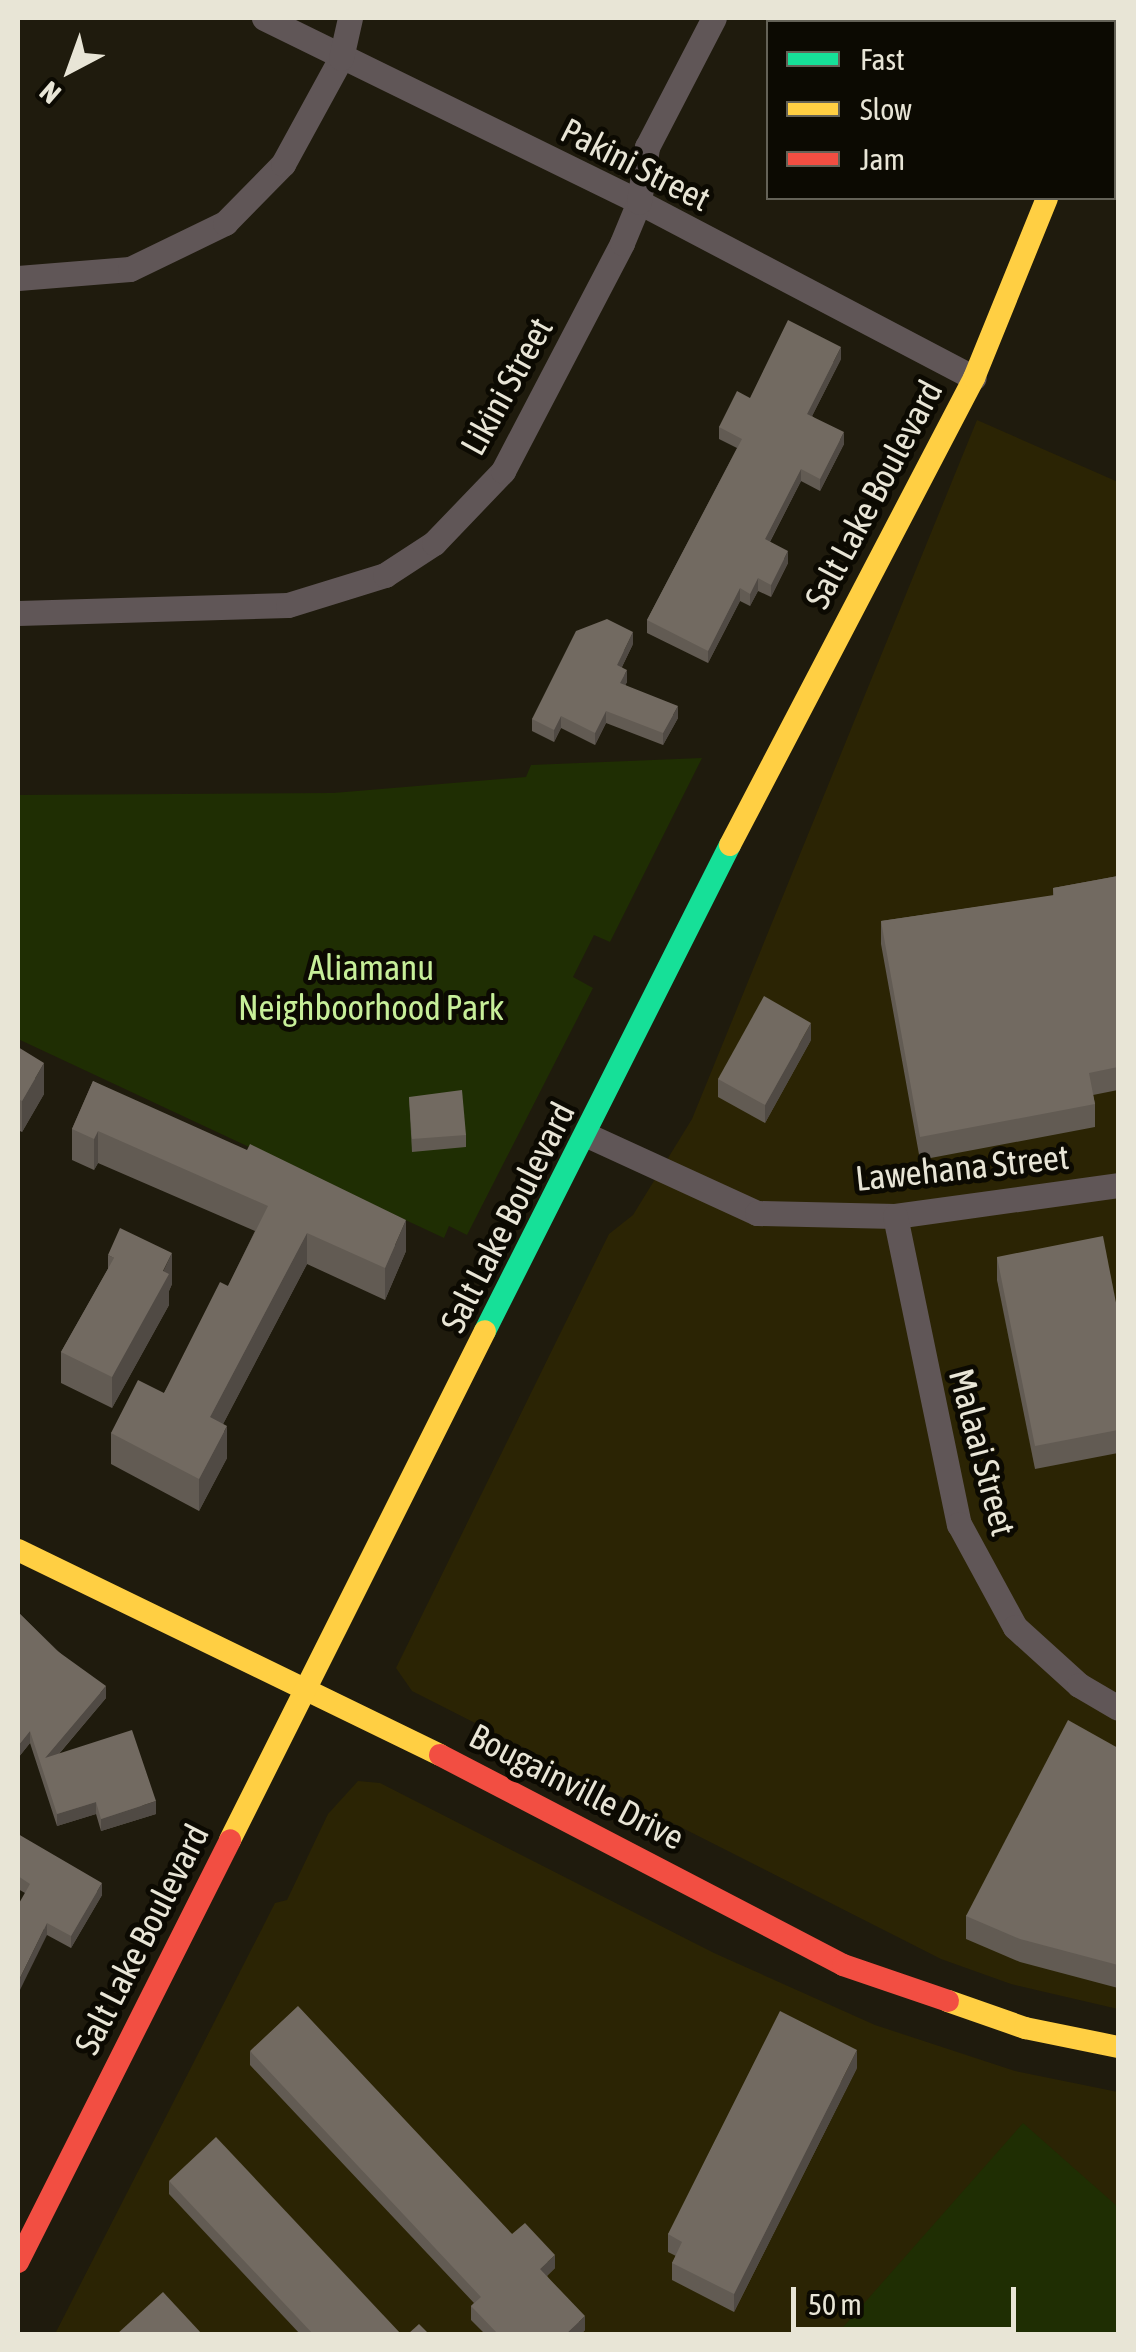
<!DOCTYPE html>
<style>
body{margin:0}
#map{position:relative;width:1136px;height:2352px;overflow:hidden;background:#1f1b0d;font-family:"Asap Condensed",sans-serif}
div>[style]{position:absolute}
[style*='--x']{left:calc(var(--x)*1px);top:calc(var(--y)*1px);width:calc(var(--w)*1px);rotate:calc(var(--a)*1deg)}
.built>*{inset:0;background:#2b2404}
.green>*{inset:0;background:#1f2e03}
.street>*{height:25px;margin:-12.5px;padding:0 12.5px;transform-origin:12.5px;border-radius:12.5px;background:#605657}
.fast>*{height:22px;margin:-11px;padding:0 11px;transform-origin:11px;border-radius:11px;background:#16e098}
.slow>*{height:22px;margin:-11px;padding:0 11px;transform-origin:11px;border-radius:11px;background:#ffcf43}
.jam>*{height:22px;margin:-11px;padding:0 11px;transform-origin:11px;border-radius:11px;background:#f24e42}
.wall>*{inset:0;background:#625b53}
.shaded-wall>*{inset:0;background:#504a44}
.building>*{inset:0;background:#726a61}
span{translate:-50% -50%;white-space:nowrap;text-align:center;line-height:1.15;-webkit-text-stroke:10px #0c0a02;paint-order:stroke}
.street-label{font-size:35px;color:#e8e5d6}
.park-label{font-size:35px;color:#c7ef99}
.frame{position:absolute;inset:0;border:20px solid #e8e5d6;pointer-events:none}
.legend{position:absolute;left:766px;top:20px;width:350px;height:180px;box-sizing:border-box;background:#0c0a02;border:2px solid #646257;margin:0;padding:12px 18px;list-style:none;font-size:30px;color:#e8e5d6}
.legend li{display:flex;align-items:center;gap:20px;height:50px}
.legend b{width:50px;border:2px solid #646257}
.north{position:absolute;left:20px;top:20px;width:100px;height:100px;-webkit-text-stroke:8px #0c0a02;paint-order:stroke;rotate:221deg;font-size:28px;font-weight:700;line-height:40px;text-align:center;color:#e8e5d6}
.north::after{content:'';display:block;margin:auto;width:35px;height:45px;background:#e8e5d6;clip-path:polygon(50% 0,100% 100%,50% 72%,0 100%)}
.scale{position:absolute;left:791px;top:2287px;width:225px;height:45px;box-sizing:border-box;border:5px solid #e8e5d6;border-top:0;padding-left:12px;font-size:30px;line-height:35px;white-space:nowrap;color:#e8e5d6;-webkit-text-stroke:8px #0c0a02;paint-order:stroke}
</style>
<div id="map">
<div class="built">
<i style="clip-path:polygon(977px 420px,1118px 482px,1118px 2009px,1011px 1984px,941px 1959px,412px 1691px,396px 1668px,609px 1234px,633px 1215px,692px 1119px)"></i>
<i style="clip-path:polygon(358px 1781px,380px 1783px,714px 1953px,875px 2025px,1015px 2071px,1118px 2092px,1118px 2334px,55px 2334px,275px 1903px,287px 1900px,328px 1814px)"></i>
</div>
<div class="green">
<i style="clip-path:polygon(702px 758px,610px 942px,594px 935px,573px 977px,593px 988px,467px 1235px,449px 1226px,444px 1238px,18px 1039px,18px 795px,333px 793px,526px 777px,531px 765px)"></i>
<i style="clip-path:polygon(1023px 2123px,1118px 2207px,1118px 2334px,837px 2334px)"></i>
</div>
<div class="street">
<i style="--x:264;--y:18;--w:418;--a:26.1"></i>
<i style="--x:639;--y:202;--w:378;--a:27.7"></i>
<i style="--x:18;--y:278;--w:112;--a:-4.6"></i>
<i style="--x:130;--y:269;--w:106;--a:-25.8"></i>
<i style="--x:225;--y:223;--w:83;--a:-45.5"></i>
<i style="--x:283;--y:164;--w:121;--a:-61.3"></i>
<i style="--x:341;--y:58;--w:41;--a:-77.3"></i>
<i style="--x:18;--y:613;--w:270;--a:-1.7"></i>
<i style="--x:288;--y:605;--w:102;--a:-17.2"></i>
<i style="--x:385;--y:575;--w:59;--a:-33.1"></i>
<i style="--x:434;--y:543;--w:100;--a:-46.2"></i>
<i style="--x:503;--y:471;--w:257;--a:-62.4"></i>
<i style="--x:622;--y:243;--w:44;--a:-67.5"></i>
<i style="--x:639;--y:202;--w:56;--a:-81.7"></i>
<i style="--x:647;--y:147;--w:145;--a:-62.6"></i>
<i style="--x:589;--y:1136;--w:185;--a:24.6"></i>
<i style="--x:757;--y:1213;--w:138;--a:1.2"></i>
<i style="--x:895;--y:1216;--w:225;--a:-7.9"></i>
<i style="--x:895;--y:1216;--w:315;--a:78.3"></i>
<i style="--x:959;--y:1524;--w:117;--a:61.5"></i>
<i style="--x:1015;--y:1627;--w:86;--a:42.2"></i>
<i style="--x:1079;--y:1685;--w:45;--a:30.5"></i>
</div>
<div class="fast">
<i style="--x:1114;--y:68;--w:10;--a:-66"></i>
<i style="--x:485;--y:1331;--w:544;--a:-63.25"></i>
</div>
<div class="slow">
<i style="--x:730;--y:845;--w:527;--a:-62.41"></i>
<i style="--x:974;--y:378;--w:194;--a:-67.9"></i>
<i style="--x:18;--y:1550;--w:469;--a:25.9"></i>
<i style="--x:230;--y:1840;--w:569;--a:-63.39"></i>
<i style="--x:948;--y:2001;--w:82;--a:19.3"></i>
<i style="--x:1025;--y:2028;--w:95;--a:11.5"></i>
</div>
<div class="jam">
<i style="--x:440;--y:1755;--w:454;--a:27.5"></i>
<i style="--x:843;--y:1965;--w:111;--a:18.9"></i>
<i style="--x:18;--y:2262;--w:472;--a:-63.3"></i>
</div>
<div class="wall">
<i style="clip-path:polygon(841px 359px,812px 416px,844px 444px,820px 491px,801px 481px,770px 542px,788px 563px,771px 597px,758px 591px,750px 606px,740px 601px,708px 663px,647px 633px,647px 620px,737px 448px,719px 439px,719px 427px,750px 398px)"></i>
<i style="clip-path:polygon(633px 644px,622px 667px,627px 682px,625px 685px,678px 718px,663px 745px,606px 723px,595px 745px,561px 728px,554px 742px,532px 731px,532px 719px)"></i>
<i style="clip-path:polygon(1118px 876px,1118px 1090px,1093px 1095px,1095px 1104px,1095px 1127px,920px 1160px,881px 944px,881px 921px,1053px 896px,1053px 888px)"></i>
<i style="clip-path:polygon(811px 1040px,765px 1123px,718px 1097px,718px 1079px)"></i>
<i style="clip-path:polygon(18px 1047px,44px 1094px,22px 1132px,18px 1130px)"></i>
<i style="clip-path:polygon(93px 1081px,406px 1251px,385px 1300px,307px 1264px,223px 1424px,227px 1458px,199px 1511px,111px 1464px,111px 1433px,164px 1393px,228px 1286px,255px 1231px,98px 1163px,94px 1170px,72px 1160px,72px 1129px)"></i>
<i style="clip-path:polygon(409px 1097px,466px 1135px,466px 1147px,412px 1152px)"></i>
<i style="clip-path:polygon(108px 1255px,172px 1284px,169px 1291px,169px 1305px,112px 1408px,61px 1383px,61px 1352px,108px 1269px)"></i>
<i style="clip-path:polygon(997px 1257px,1118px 1313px,1118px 1453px,1035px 1469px,997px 1280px)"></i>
<i style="clip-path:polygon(18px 1612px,106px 1698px,59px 1754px,156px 1814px,101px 1831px,96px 1814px,57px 1826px,30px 1743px,18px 1758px)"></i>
<i style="clip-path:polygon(1118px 1748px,1118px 1988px,1020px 1962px,966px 1939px,966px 1916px)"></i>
<i style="clip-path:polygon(18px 1834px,102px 1895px,71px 1948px,47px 1935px,25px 1893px,18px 1889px)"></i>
<i style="clip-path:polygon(250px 2051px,512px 2234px,555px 2268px,547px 2276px,585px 2330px,581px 2334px,485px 2334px,471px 2320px,471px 2306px,474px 2303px,250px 2065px)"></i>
<i style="clip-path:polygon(857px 2068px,734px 2312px,672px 2280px,672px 2263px,676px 2256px,668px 2252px,668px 2234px)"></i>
<i style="clip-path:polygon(169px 2181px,401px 2334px,300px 2334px,169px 2194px)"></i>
</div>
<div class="shaded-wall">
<i style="clip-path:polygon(841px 347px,841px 359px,807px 426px,807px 414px)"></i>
<i style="clip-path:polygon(844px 432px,844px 444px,820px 491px,820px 479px)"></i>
<i style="clip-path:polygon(801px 469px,801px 481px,765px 551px,765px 539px)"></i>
<i style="clip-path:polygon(788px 551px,788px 563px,771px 597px,771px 585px)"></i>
<i style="clip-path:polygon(758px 578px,758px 591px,750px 606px,750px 594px)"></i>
<i style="clip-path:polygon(740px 588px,740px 601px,708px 663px,708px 651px)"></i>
<i style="clip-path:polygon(633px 632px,633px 644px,617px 677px,617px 665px)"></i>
<i style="clip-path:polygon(627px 670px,627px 682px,620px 696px,620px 683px)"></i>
<i style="clip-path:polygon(678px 706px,678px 718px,663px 745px,663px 733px)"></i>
<i style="clip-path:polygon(606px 711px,606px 723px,595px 745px,595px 733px)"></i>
<i style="clip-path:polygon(561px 716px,561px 728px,554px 742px,554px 730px)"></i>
<i style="clip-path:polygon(811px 1023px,811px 1040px,765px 1123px,765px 1105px)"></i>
<i style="clip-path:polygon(44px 1063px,44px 1094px,22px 1132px,22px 1101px)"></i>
<i style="clip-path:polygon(98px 1131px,98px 1163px,94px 1170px,94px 1139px)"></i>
<i style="clip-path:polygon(406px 1220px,406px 1251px,385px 1300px,385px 1268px)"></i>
<i style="clip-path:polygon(307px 1233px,307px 1264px,210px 1449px,210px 1417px)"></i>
<i style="clip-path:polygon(172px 1253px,172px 1284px,169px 1291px,169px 1305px,112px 1408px,112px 1377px)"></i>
<i style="clip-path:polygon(227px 1426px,227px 1458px,199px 1511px,199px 1479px)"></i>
<i style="clip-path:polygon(106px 1686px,106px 1698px,45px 1770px,45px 1758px)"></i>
<i style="clip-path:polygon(30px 1731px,30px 1743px,18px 1758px,18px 1746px)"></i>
<i style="clip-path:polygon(156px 1801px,156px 1814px,101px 1831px,101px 1819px)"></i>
<i style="clip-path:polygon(96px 1802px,96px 1814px,57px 1826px,57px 1814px)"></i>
<i style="clip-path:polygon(102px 1883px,102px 1895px,71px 1948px,71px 1936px)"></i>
<i style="clip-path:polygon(47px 1923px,47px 1935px,18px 1994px,18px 1982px)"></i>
<i style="clip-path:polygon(857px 2050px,857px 2068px,734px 2312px,734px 2294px)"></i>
<i style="clip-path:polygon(555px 2255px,555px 2268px,540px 2282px,540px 2269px)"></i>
<i style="clip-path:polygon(585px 2316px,585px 2330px,581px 2334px,566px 2334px)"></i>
</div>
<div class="building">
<i style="clip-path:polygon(788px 320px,841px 347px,807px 414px,844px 432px,820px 479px,801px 469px,765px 539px,788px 551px,771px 585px,758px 578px,750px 594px,740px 588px,708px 651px,647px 620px,742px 439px,719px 427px,737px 391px,750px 398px)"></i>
<i style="clip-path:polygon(607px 619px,633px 632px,617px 665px,627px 670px,620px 683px,678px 706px,663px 733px,606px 711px,595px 733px,561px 716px,554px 730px,532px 719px,576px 631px)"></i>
<i style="clip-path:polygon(1118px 876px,1118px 1067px,1089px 1073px,1095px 1104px,920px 1137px,881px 921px,1054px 895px,1053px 888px)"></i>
<i style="clip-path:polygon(764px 996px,811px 1023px,765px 1105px,718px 1079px)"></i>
<i style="clip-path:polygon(18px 1047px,44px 1063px,22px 1101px,18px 1099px)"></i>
<i style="clip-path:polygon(93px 1081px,247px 1150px,250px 1144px,406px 1220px,385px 1268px,307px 1233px,210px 1417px,227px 1426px,199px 1479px,111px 1433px,138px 1380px,164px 1393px,220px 1282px,228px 1286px,268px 1206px,98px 1131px,94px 1139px,72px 1129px)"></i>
<i style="clip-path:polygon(462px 1090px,466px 1135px,412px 1139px,409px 1097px)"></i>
<i style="clip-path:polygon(120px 1228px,172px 1253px,163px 1271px,169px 1274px,112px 1377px,61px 1352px,114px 1258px,108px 1255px)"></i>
<i style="clip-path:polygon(1103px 1236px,1118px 1313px,1118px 1430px,1035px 1446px,997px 1257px)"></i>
<i style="clip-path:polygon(18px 1612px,56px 1650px,106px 1686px,45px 1758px,132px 1730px,156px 1801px,101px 1819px,96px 1802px,57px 1814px,30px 1731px,18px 1746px)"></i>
<i style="clip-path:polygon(1068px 1720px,1118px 1748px,1118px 1965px,1020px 1939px,966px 1916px)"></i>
<i style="clip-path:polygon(18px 1834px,102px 1883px,71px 1936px,47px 1923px,18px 1982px,18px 1905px,30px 1884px,18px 1876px)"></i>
<i style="clip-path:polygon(298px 2006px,512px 2234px,525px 2223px,555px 2255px,540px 2269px,585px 2316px,566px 2334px,498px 2334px,471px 2306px,481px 2297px,250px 2051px)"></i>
<i style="clip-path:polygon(780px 2011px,857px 2050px,734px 2294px,672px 2263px,682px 2242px,668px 2234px)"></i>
<i style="clip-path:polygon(216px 2137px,401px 2334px,313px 2334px,169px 2181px)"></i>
<i style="clip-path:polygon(163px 2292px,202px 2334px,117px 2334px)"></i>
<i style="clip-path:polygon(419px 2324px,429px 2334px,408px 2334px)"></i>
</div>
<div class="street-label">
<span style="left:636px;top:164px;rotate:27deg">Pakini Street</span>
<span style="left:506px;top:386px;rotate:-61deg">Likini Street</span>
<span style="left:873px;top:494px;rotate:-62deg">Salt Lake Boulevard</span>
<span style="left:962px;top:1167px;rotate:-6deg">Lawehana Street</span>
<span style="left:507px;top:1217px;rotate:-63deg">Salt Lake Boulevard</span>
<span style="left:983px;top:1452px;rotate:75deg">Malaai Street</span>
<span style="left:577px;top:1786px;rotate:27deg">Bougainville Drive</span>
<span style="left:141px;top:1939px;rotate:-63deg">Salt Lake Boulevard</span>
</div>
<div class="park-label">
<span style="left:371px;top:987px">Aliamanu<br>Neighboorhood Park</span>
</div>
<div class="frame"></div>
<ul class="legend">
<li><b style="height:12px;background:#16e098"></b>Fast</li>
<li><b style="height:12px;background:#ffcf43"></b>Slow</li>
<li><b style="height:12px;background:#f24e42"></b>Jam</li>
</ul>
<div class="north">N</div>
<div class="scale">50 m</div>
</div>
